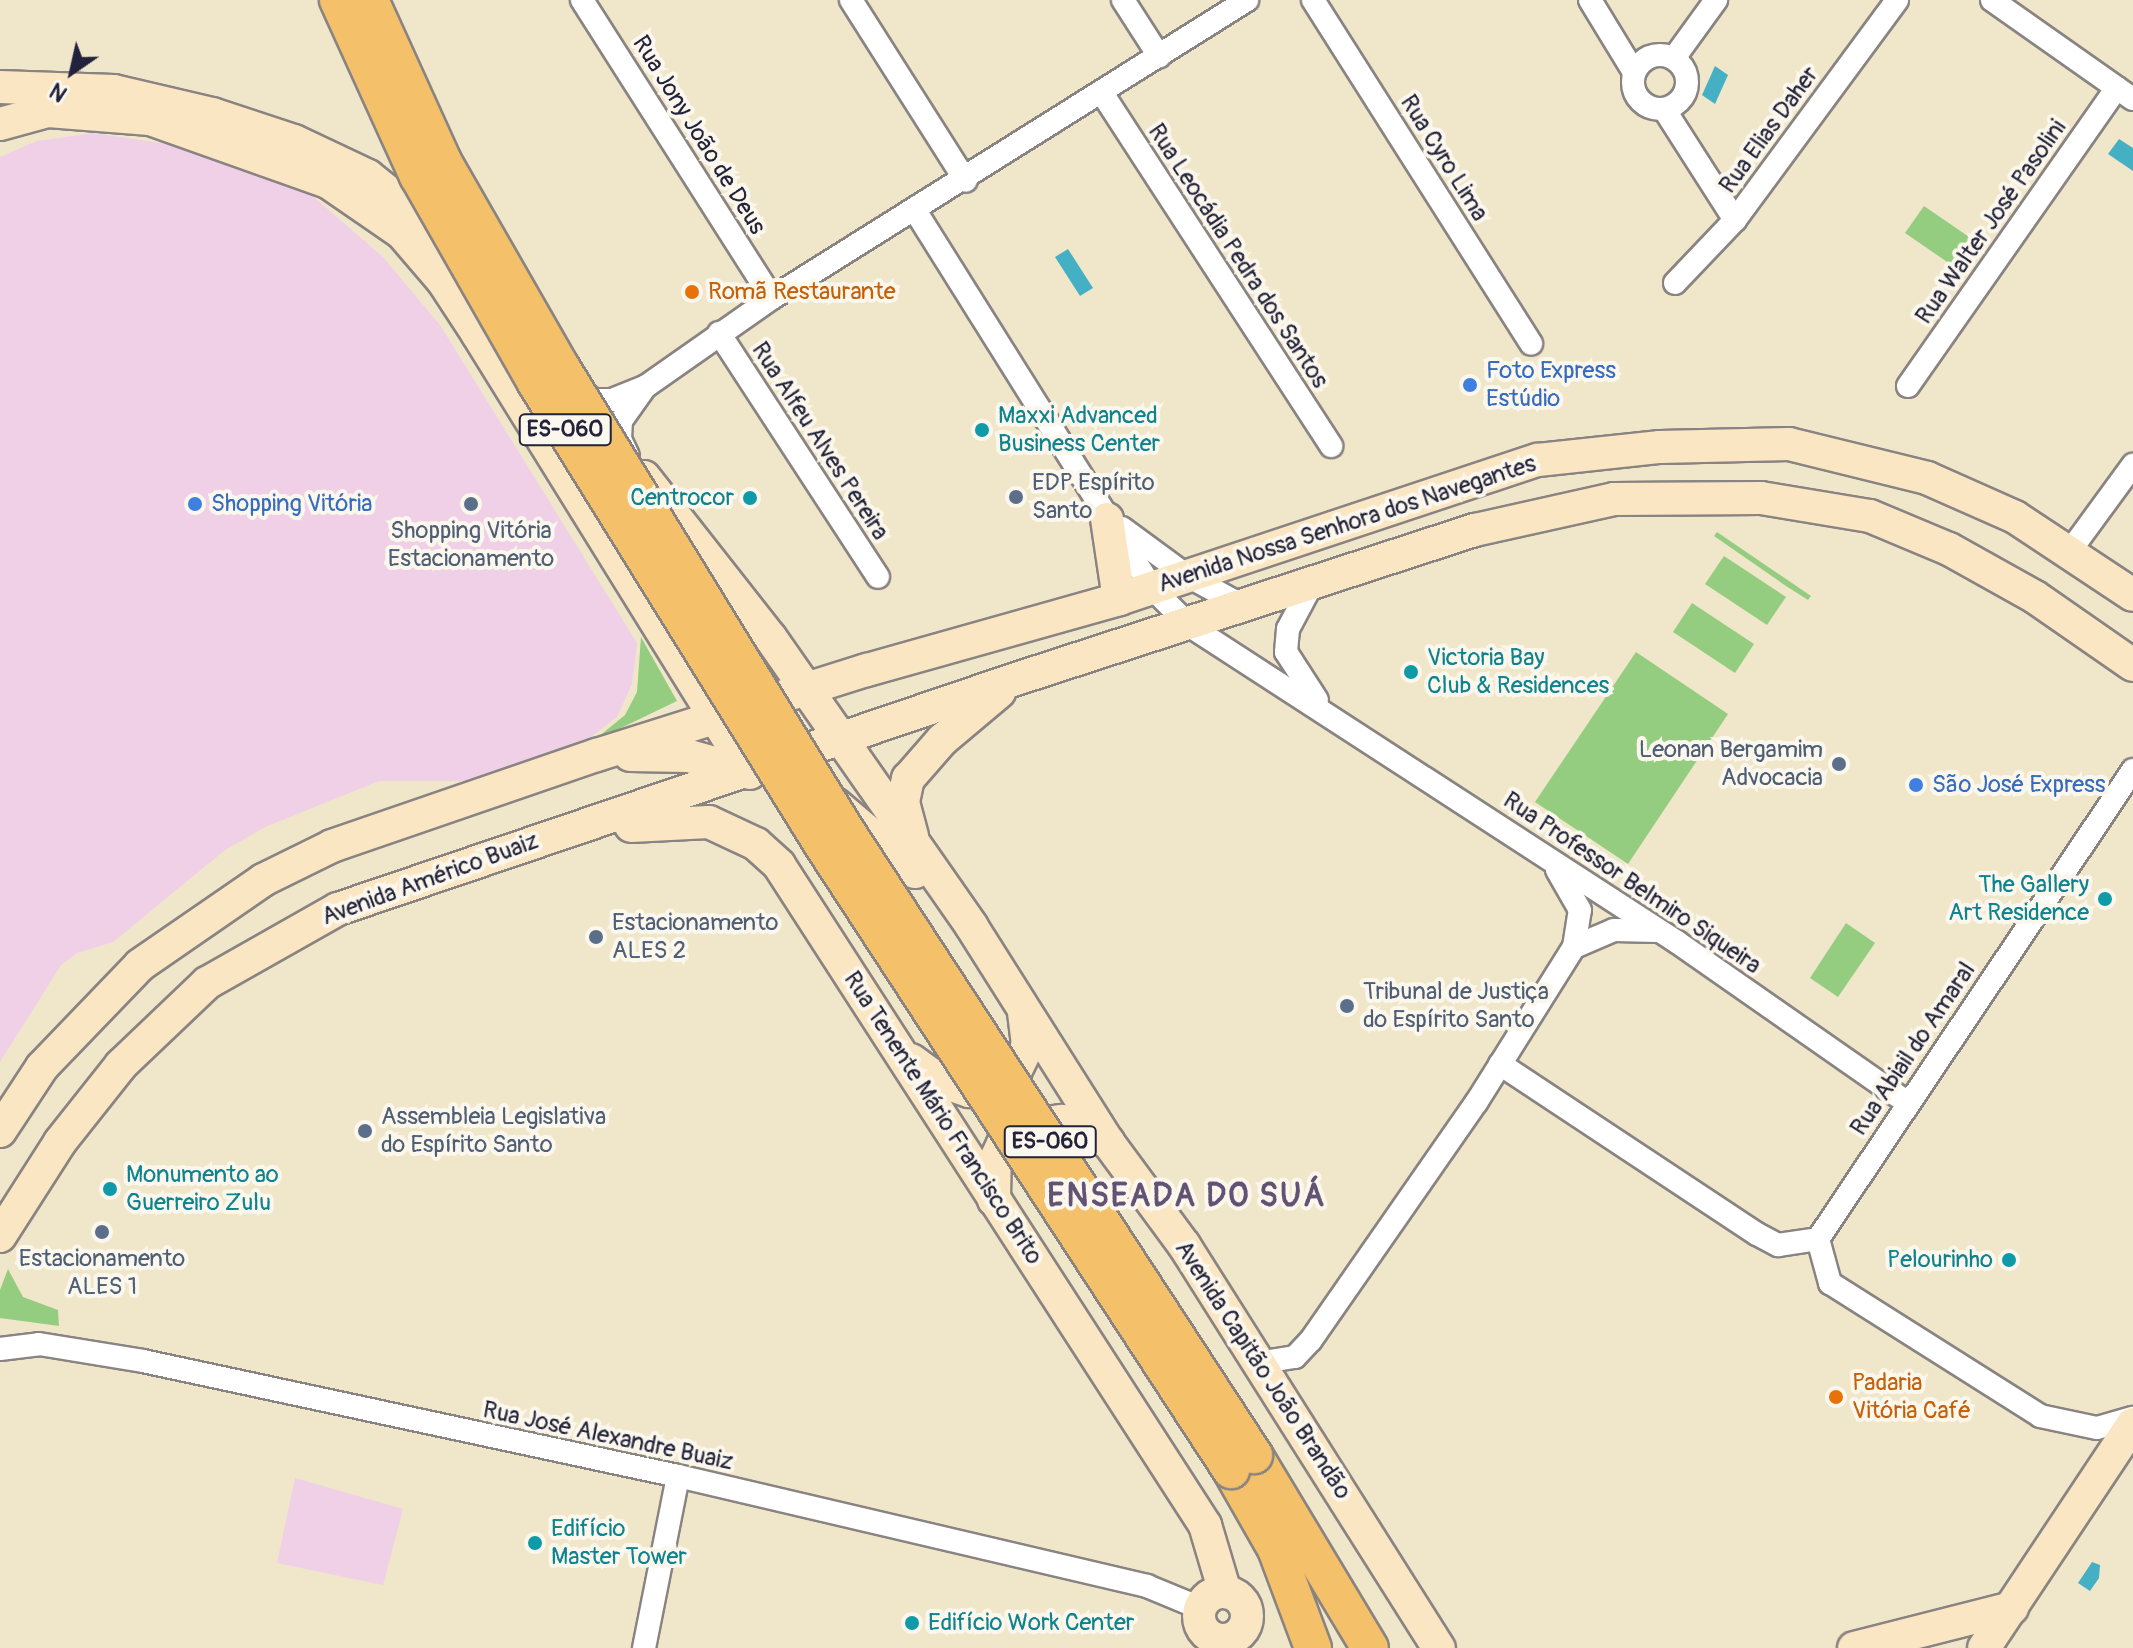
<!DOCTYPE html>
<meta charset="utf-8">
<style>
body{margin:0}
#map{position:relative;width:2133px;height:1648px;overflow:hidden;background:#f0e6ca;font-family:Pangolin,sans-serif}
div>[style]{position:absolute}
[style*='--x']{left:calc(var(--x)*1px);top:calc(var(--y)*1px);width:calc(var(--w)*1px);rotate:calc(var(--a)*1deg)}
.built>*{inset:0;background:#efd0e7}
.green>*{inset:0;background:#95cd80}
.water>*{inset:0;background:#45b0c4}
.roads{filter:drop-shadow(2px 0 #898482) drop-shadow(-2px 0 #898482) drop-shadow(0 2px #898482) drop-shadow(0 -2px #898482)}
.street>*{height:22px;margin:-11px;padding:0 11px;transform-origin:11px;border-radius:11px;background:#fff}
.street>.ring{margin:-11px;padding:0;box-sizing:content-box;background:none;border:22px solid #fff;border-radius:50%}
.secondary>*{height:32px;margin:-16px;padding:0 16px;transform-origin:16px;border-radius:16px;background:#fbe6c3}
.secondary>.ring{margin:-16px;padding:0;box-sizing:content-box;background:none;border:32px solid #fbe6c3;border-radius:50%}
.primary>*{height:36px;margin:-18px;padding:0 18px;transform-origin:18px;border-radius:18px;background:#f4c16a}
.bridges{filter:drop-shadow(2px 0 #898482) drop-shadow(-2px 0 #898482) drop-shadow(0 2px #898482) drop-shadow(0 -2px #898482)}
.primary-bridge>*{height:36px;margin:-18px;padding:0 18px;transform-origin:18px;border-radius:18px;background:#f4c16a}
.dots>*{width:22px;height:22px;translate:-50% -50%;box-sizing:border-box;border:4px solid #fbf7ec;border-radius:50%}
span{translate:-50% -50%;white-space:nowrap;text-align:center;line-height:1.15;-webkit-text-stroke:8px #fbf7ec;paint-order:stroke}
.shield-label span{padding:2px 6px;background:#fbf7ec;border:2px solid;border-radius:6px;-webkit-text-stroke-width:0}
.shield-label{font-size:22px;color:#22223b;font-weight:700}
.street-label{font-size:24px;color:#22223b}
.food-label{font-size:24px;color:#c56008}
.left{translate:0 -50%;text-align:left}
.shop-label{font-size:24px;color:#366cbe}
.culture-label{font-size:24px;color:#0d838f}
.right{translate:-100% -50%;text-align:right}
.service-label{font-size:24px;color:#4e5e75}
.district-label{font-size:32px;color:#625375;font-weight:700;letter-spacing:2px}
.north{position:absolute;left:32px;top:32px;width:80px;height:80px;-webkit-text-stroke:6px #fbf7ec;paint-order:stroke;rotate:214deg;font-size:22px;font-weight:700;line-height:32px;text-align:center;color:#22223b}
.north::after{content:'';display:block;margin:auto;width:28px;height:36px;background:#22223b;clip-path:polygon(50% 0,100% 100%,50% 72%,0 100%)}
</style>
<div id="map">
<div class="built">
<i style="clip-path:polygon(93px 133px,194px 148px,294px 180px,383px 257px,440px 325px,637px 643px,632px 684px,617px 717px,580px 745px,472px 781px,379px 781px,265px 827px,225px 850px,113px 942px,77px 953px,61px 965px,0 1062px,0 157px,37px 141px)"></i>
<i style="clip-path:polygon(295px 1478px,403px 1509px,383px 1585px,277px 1563px)"></i>
</div>
<div class="green">
<i style="clip-path:polygon(1924px 206px,1975px 241px,1956px 268px,1905px 233px)"></i>
<i style="clip-path:polygon(1717px 532px,1811px 596px,1808px 600px,1786px 586px,1714px 536px)"></i>
<i style="clip-path:polygon(1724px 556px,1786px 597px,1767px 625px,1705px 584px)"></i>
<i style="clip-path:polygon(1692px 603px,1754px 644px,1735px 673px,1673px 632px)"></i>
<i style="clip-path:polygon(641px 637px,677px 701px,592px 742px,625px 715px,637px 692px)"></i>
<i style="clip-path:polygon(1636px 652px,1728px 714px,1628px 864px,1535px 802px)"></i>
<i style="clip-path:polygon(1846px 923px,1875px 943px,1838px 997px,1810px 978px)"></i>
<i style="clip-path:polygon(8px 1269px,23px 1297px,58px 1310px,59px 1326px,0 1318px,0 1290px)"></i>
</div>
<div class="water">
<i style="clip-path:polygon(1715px 66px,1728px 75px,1715px 104px,1702px 95px)"></i>
<i style="clip-path:polygon(2119px 139px,2133px 148px,2133px 171px,2108px 154px)"></i>
<i style="clip-path:polygon(1068px 249px,1093px 288px,1080px 296px,1055px 257px)"></i>
<i style="clip-path:polygon(2092px 1562px,2100px 1565px,2099px 1578px,2090px 1591px,2078px 1583px)"></i>
</div>
<div class="roads">
<div class="street">
<i style="--x:582;--y:0;--w:353;--a:57.5"></i>
<i style="--x:851;--y:0;--w:214;--a:57.6"></i>
<i style="--x:1123;--y:0;--w:67;--a:57.3"></i>
<i style="--x:1313;--y:0;--w:407;--a:57.6"></i>
<i style="--x:1590;--y:0;--w:84;--a:58.6"></i>
<i style="--x:1992;--y:0;--w:172;--a:35.1"></i>
<i class="ring" style="left:1633px;top:55px;width:32px;height:32px"></i>
<i style="--x:1674;--y:58;--w:72;--a:-54.1"></i>
<i style="--x:1102;--y:93;--w:421;--a:57"></i>
<i style="--x:1664;--y:109;--w:132;--a:57.4"></i>
<i style="--x:916;--y:212;--w:444;--a:57.9"></i>
<i style="--x:1152;--y:588;--w:54;--a:45"></i>
<i style="--x:1190;--y:626;--w:581;--a:32.98"></i>
<i style="--x:1677;--y:942;--w:282;--a:34.9"></i>
<i style="--x:1675;--y:283;--w:87;--a:-46.4"></i>
<i style="--x:1735;--y:220;--w:273;--a:-53.6"></i>
<i style="--x:719;--y:333;--w:291;--a:56.9"></i>
<i style="--x:1908;--y:386;--w:364;--a:-55"></i>
<i style="--x:576;--y:388;--w:22;--a:34"></i>
<i style="--x:594;--y:400;--w:18;--a:0"></i>
<i style="--x:612;--y:400;--w:35;--a:-22"></i>
<i style="--x:645;--y:387;--w:155;--a:-35"></i>
<i style="--x:772;--y:298;--w:561;--a:-32.1"></i>
<i style="--x:628;--y:456;--w:19;--a:-115"></i>
<i style="--x:620;--y:439;--w:18;--a:-87"></i>
<i style="--x:621;--y:421;--w:42;--a:-54.8"></i>
<i style="--x:1122;--y:528;--w:79;--a:36.3"></i>
<i style="--x:1186;--y:575;--w:65;--a:28.5"></i>
<i style="--x:2070;--y:551;--w:107;--a:-53.8"></i>
<i style="--x:1312;--y:584;--w:51;--a:118.1"></i>
<i style="--x:1288;--y:629;--w:23;--a:95"></i>
<i style="--x:1286;--y:652;--w:57;--a:57.1"></i>
<i style="--x:1574;--y:947;--w:43;--a:-23"></i>
<i style="--x:1614;--y:930;--w:44;--a:1.3"></i>
<i style="--x:1500;--y:1064;--w:308;--a:33.5"></i>
<i style="--x:1757;--y:1234;--w:24;--a:28"></i>
<i style="--x:1778;--y:1245;--w:40;--a:-8.5"></i>
<i style="--x:1818;--y:1239;--w:565;--a:-56.11"></i>
<i style="--x:1818;--y:1239;--w:46;--a:74.7"></i>
<i style="--x:1830;--y:1283;--w:249;--a:32.3"></i>
<i style="--x:2040;--y:1416;--w:58;--a:11.9"></i>
<i style="--x:2097;--y:1428;--w:37;--a:-16"></i>
<i style="--x:0;--y:1349;--w:39;--a:-7"></i>
<i style="--x:39;--y:1344;--w:105;--a:9.3"></i>
<i style="--x:143;--y:1361;--w:547;--a:12.13"></i>
<i style="--x:678;--y:1476;--w:482;--a:13.2"></i>
<i style="--x:1147;--y:1586;--w:57;--a:22.5"></i>
<i style="--x:1255;--y:1357;--w:9;--a:32"></i>
<i style="--x:1263;--y:1362;--w:32;--a:-9"></i>
<i style="--x:1295;--y:1357;--w:23;--a:-47"></i>
<i style="--x:1311;--y:1340;--w:289;--a:-55.2"></i>
<i style="--x:1476;--y:1103;--w:184;--a:-57.9"></i>
<i style="--x:1574;--y:947;--w:37;--a:-81"></i>
<i style="--x:1580;--y:910;--w:46;--a:-119.9"></i>
<i style="--x:644;--y:1648;--w:175;--a:-78.8"></i>
</div>
<div class="secondary">
<i style="--x:0;--y:87;--w:114;--a:2"></i>
<i style="--x:114;--y:91;--w:101;--a:13.2"></i>
<i style="--x:212;--y:114;--w:86;--a:18.2"></i>
<i style="--x:294;--y:141;--w:82;--a:25.3"></i>
<i style="--x:368;--y:176;--w:104;--a:38.7"></i>
<i style="--x:0;--y:124;--w:50;--a:-15.2"></i>
<i style="--x:48;--y:111;--w:102;--a:4.5"></i>
<i style="--x:150;--y:119;--w:189;--a:19.5"></i>
<i style="--x:328;--y:182;--w:90;--a:34.6"></i>
<i style="--x:402;--y:233;--w:63;--a:49.5"></i>
<i style="--x:443;--y:281;--w:62;--a:56.8"></i>
<i style="--x:477;--y:333;--w:516;--a:58.22"></i>
<i style="--x:644;--y:477;--w:204;--a:51.8"></i>
<i style="--x:770;--y:637;--w:353;--a:55.1"></i>
<i style="--x:972;--y:927;--w:254;--a:57.7"></i>
<i style="--x:1108;--y:1142;--w:128;--a:53.6"></i>
<i style="--x:1184;--y:1245;--w:477;--a:57.7"></i>
<i style="--x:1107;--y:519;--w:81;--a:81.5"></i>
<i style="--x:630;--y:755;--w:59;--a:1"></i>
<i style="--x:689;--y:756;--w:63;--a:15.6"></i>
<i style="--x:835;--y:804;--w:105;--a:40.4"></i>
<i style="--x:631;--y:826;--w:78;--a:-2.9"></i>
<i style="--x:709;--y:822;--w:52;--a:25.1"></i>
<i style="--x:756;--y:844;--w:31;--a:42"></i>
<i style="--x:779;--y:865;--w:786;--a:57.16"></i>
<i style="--x:1205;--y:1525;--w:70;--a:73.4"></i>
<i style="--x:912;--y:836;--w:35;--a:-105"></i>
<i style="--x:903;--y:802;--w:24;--a:-78"></i>
<i style="--x:908;--y:779;--w:52;--a:-48.9"></i>
<i style="--x:942;--y:740;--w:75;--a:-40.1"></i>
<i style="--x:911;--y:1060;--w:36;--a:36"></i>
<i style="--x:940;--y:1081;--w:31;--a:19"></i>
<i style="--x:969;--y:1091;--w:30;--a:-12"></i>
<i style="--x:998;--y:1085;--w:23;--a:-40"></i>
<i style="--x:1016;--y:1070;--w:28;--a:-64"></i>
<i style="--x:1028;--y:1045;--w:34;--a:-97"></i>
<i style="--x:0;--y:1131;--w:77;--a:-56.7"></i>
<i style="--x:42;--y:1067;--w:141;--a:-46.1"></i>
<i style="--x:140;--y:965;--w:150;--a:-34.6"></i>
<i style="--x:263;--y:880;--w:77;--a:-26.2"></i>
<i style="--x:332;--y:846;--w:280;--a:-19"></i>
<i style="--x:597;--y:755;--w:283;--a:-17.5"></i>
<i style="--x:867;--y:670;--w:262;--a:-15.7"></i>
<i style="--x:1119;--y:599;--w:441;--a:-18.4"></i>
<i style="--x:1538;--y:460;--w:123;--a:-6.1"></i>
<i style="--x:1660;--y:447;--w:129;--a:-1.3"></i>
<i style="--x:1789;--y:444;--w:142;--a:13.8"></i>
<i style="--x:1927;--y:478;--w:96;--a:23.9"></i>
<i style="--x:2015;--y:517;--w:141;--a:33.5"></i>
<i style="--x:994;--y:1200;--w:39;--a:-89"></i>
<i style="--x:995;--y:1161;--w:19;--a:-65"></i>
<i style="--x:1003;--y:1144;--w:35;--a:-33"></i>
<i style="--x:1032;--y:1125;--w:30;--a:-8"></i>
<i style="--x:1062;--y:1121;--w:51;--a:24.5"></i>
<i style="--x:0;--y:1236;--w:112;--a:-57.4"></i>
<i style="--x:60;--y:1142;--w:98;--a:-51.6"></i>
<i style="--x:121;--y:1065;--w:119;--a:-43.6"></i>
<i style="--x:207;--y:983;--w:150;--a:-29.5"></i>
<i style="--x:338;--y:909;--w:716;--a:-18.74"></i>
<i style="--x:1016;--y:679;--w:483;--a:-18"></i>
<i style="--x:1475;--y:530;--w:142;--a:-12.6"></i>
<i style="--x:1614;--y:499;--w:147;--a:-0.4"></i>
<i style="--x:1761;--y:498;--w:110;--a:9.4"></i>
<i style="--x:1870;--y:516;--w:86;--a:22.7"></i>
<i style="--x:1949;--y:549;--w:98;--a:29.2"></i>
<i style="--x:2035;--y:597;--w:119;--a:34.8"></i>
<i class="ring" style="left:1199px;top:1592px;width:16px;height:16px"></i>
<i style="--x:1854;--y:1648;--w:163;--a:-14.2"></i>
<i style="--x:1984;--y:1648;--w:269;--a:-56.4"></i>
</div>
<div class="primary">
<i style="--x:1254;--y:1455;--w:225;--a:59"></i>
<i style="--x:1231;--y:1470;--w:91;--a:60.3"></i>
<i style="--x:1276;--y:1549;--w:106;--a:69.5"></i>
</div>
</div>
<div class="bridges">
<div class="primary-bridge">
<i style="--x:338;--y:0;--w:193;--a:65.6"></i>
<i style="--x:418;--y:176;--w:238;--a:60.3"></i>
<i style="--x:536;--y:383;--w:543;--a:58.18"></i>
<i style="--x:822;--y:844;--w:748;--a:56.84"></i>
<i style="--x:370;--y:0;--w:179;--a:65.6"></i>
<i style="--x:444;--y:163;--w:235;--a:60.2"></i>
<i style="--x:561;--y:367;--w:542;--a:58.42"></i>
<i style="--x:845;--y:829;--w:748;--a:56.84"></i>
</div>
</div>
<div class="dots">
<i style="left:692px;top:292px;background:#e8710a"></i>
<i style="left:1470px;top:385px;background:#3f7fe0"></i>
<i style="left:982px;top:430px;background:#0f9aa8"></i>
<i style="left:1016px;top:497px;background:#5c6f8a"></i>
<i style="left:750px;top:498px;background:#0f9aa8"></i>
<i style="left:195px;top:504px;background:#3f7fe0"></i>
<i style="left:471px;top:504px;background:#5c6f8a"></i>
<i style="left:1411px;top:672px;background:#0f9aa8"></i>
<i style="left:1839px;top:764px;background:#5c6f8a"></i>
<i style="left:1916px;top:785px;background:#3f7fe0"></i>
<i style="left:2105px;top:899px;background:#0f9aa8"></i>
<i style="left:596px;top:937px;background:#5c6f8a"></i>
<i style="left:1347px;top:1006px;background:#5c6f8a"></i>
<i style="left:365px;top:1131px;background:#5c6f8a"></i>
<i style="left:110px;top:1189px;background:#0f9aa8"></i>
<i style="left:102px;top:1232px;background:#5c6f8a"></i>
<i style="left:2009px;top:1260px;background:#0f9aa8"></i>
<i style="left:1836px;top:1397px;background:#e8710a"></i>
<i style="left:535px;top:1543px;background:#0f9aa8"></i>
<i style="left:912px;top:1623px;background:#0f9aa8"></i>
</div>
<div class="shield-label">
<span style="left:565px;top:430px">ES-060</span>
<span style="left:1050px;top:1142px">ES-060</span>
</div>
<div class="street-label">
<span style="left:1769px;top:130px;rotate:-54deg">Rua Elias Daher</span>
<span style="left:699px;top:135px;rotate:58deg">Rua Jony João de Deus</span>
<span style="left:1444px;top:158px;rotate:58deg">Rua Cyro Lima</span>
<span style="left:1991px;top:222px;rotate:-55deg">Rua Walter José Pasolini</span>
<span style="left:1238px;top:256px;rotate:57deg">Rua Leocádia Pedra dos Santos</span>
<span style="left:820px;top:441px;rotate:57deg">Rua Alfeu Alves Pereira</span>
<span style="left:1347px;top:524px;rotate:-18deg">Avenida Nossa Senhora dos Navegantes</span>
<span style="left:430px;top:879px;rotate:-20deg">Avenida Américo Buaiz</span>
<span style="left:1632px;top:883px;rotate:34deg">Rua Professor Belmiro Siqueira</span>
<span style="left:1913px;top:1049px;rotate:-56deg">Rua Abiail do Amaral</span>
<span style="left:943px;top:1118px;rotate:57deg">Rua Tenente Mário Francisco Brito</span>
<span style="left:1263px;top:1370px;rotate:57deg">Avenida Capitão João Brandão</span>
<span style="left:608px;top:1436px;rotate:12deg">Rua José Alexandre Buaiz</span>
</div>
<div class="food-label">
<span class="left" style="left:708px;top:292px">Romã Restaurante</span>
<span class="left" style="left:1852px;top:1397px">Padaria<br>Vitória Café</span>
</div>
<div class="shop-label">
<span class="left" style="left:1486px;top:385px">Foto Express<br>Estúdio</span>
<span class="left" style="left:211px;top:504px">Shopping Vitória</span>
<span class="left" style="left:1932px;top:785px">São José Express</span>
</div>
<div class="culture-label">
<span class="left" style="left:998px;top:430px">Maxxi Advanced<br>Business Center</span>
<span class="right" style="left:734px;top:498px">Centrocor</span>
<span class="left" style="left:1427px;top:672px">Victoria Bay<br>Club &amp; Residences</span>
<span class="right" style="left:2089px;top:899px">The Gallery<br>Art Residence</span>
<span class="left" style="left:126px;top:1189px">Monumento ao<br>Guerreiro Zulu</span>
<span class="right" style="left:1993px;top:1260px">Pelourinho</span>
<span class="left" style="left:551px;top:1543px">Edifício<br>Master Tower</span>
<span class="left" style="left:928px;top:1623px">Edifício Work Center</span>
</div>
<div class="service-label">
<span class="left" style="left:1032px;top:497px">EDP Espírito<br>Santo</span>
<span style="left:471px;top:545px">Shopping Vitória<br>Estacionamento</span>
<span class="right" style="left:1823px;top:764px">Leonan Bergamim<br>Advocacia</span>
<span class="left" style="left:612px;top:937px">Estacionamento<br>ALES 2</span>
<span class="left" style="left:1363px;top:1006px">Tribunal de Justiça<br>do Espírito Santo</span>
<span class="left" style="left:381px;top:1131px">Assembleia Legislativa<br>do Espírito Santo</span>
<span style="left:102px;top:1273px">Estacionamento<br>ALES 1</span>
</div>
<div class="district-label">
<span style="left:1187px;top:1196px">ENSEADA DO SUÁ</span>
</div>
<div class="north">N</div>
</div>
